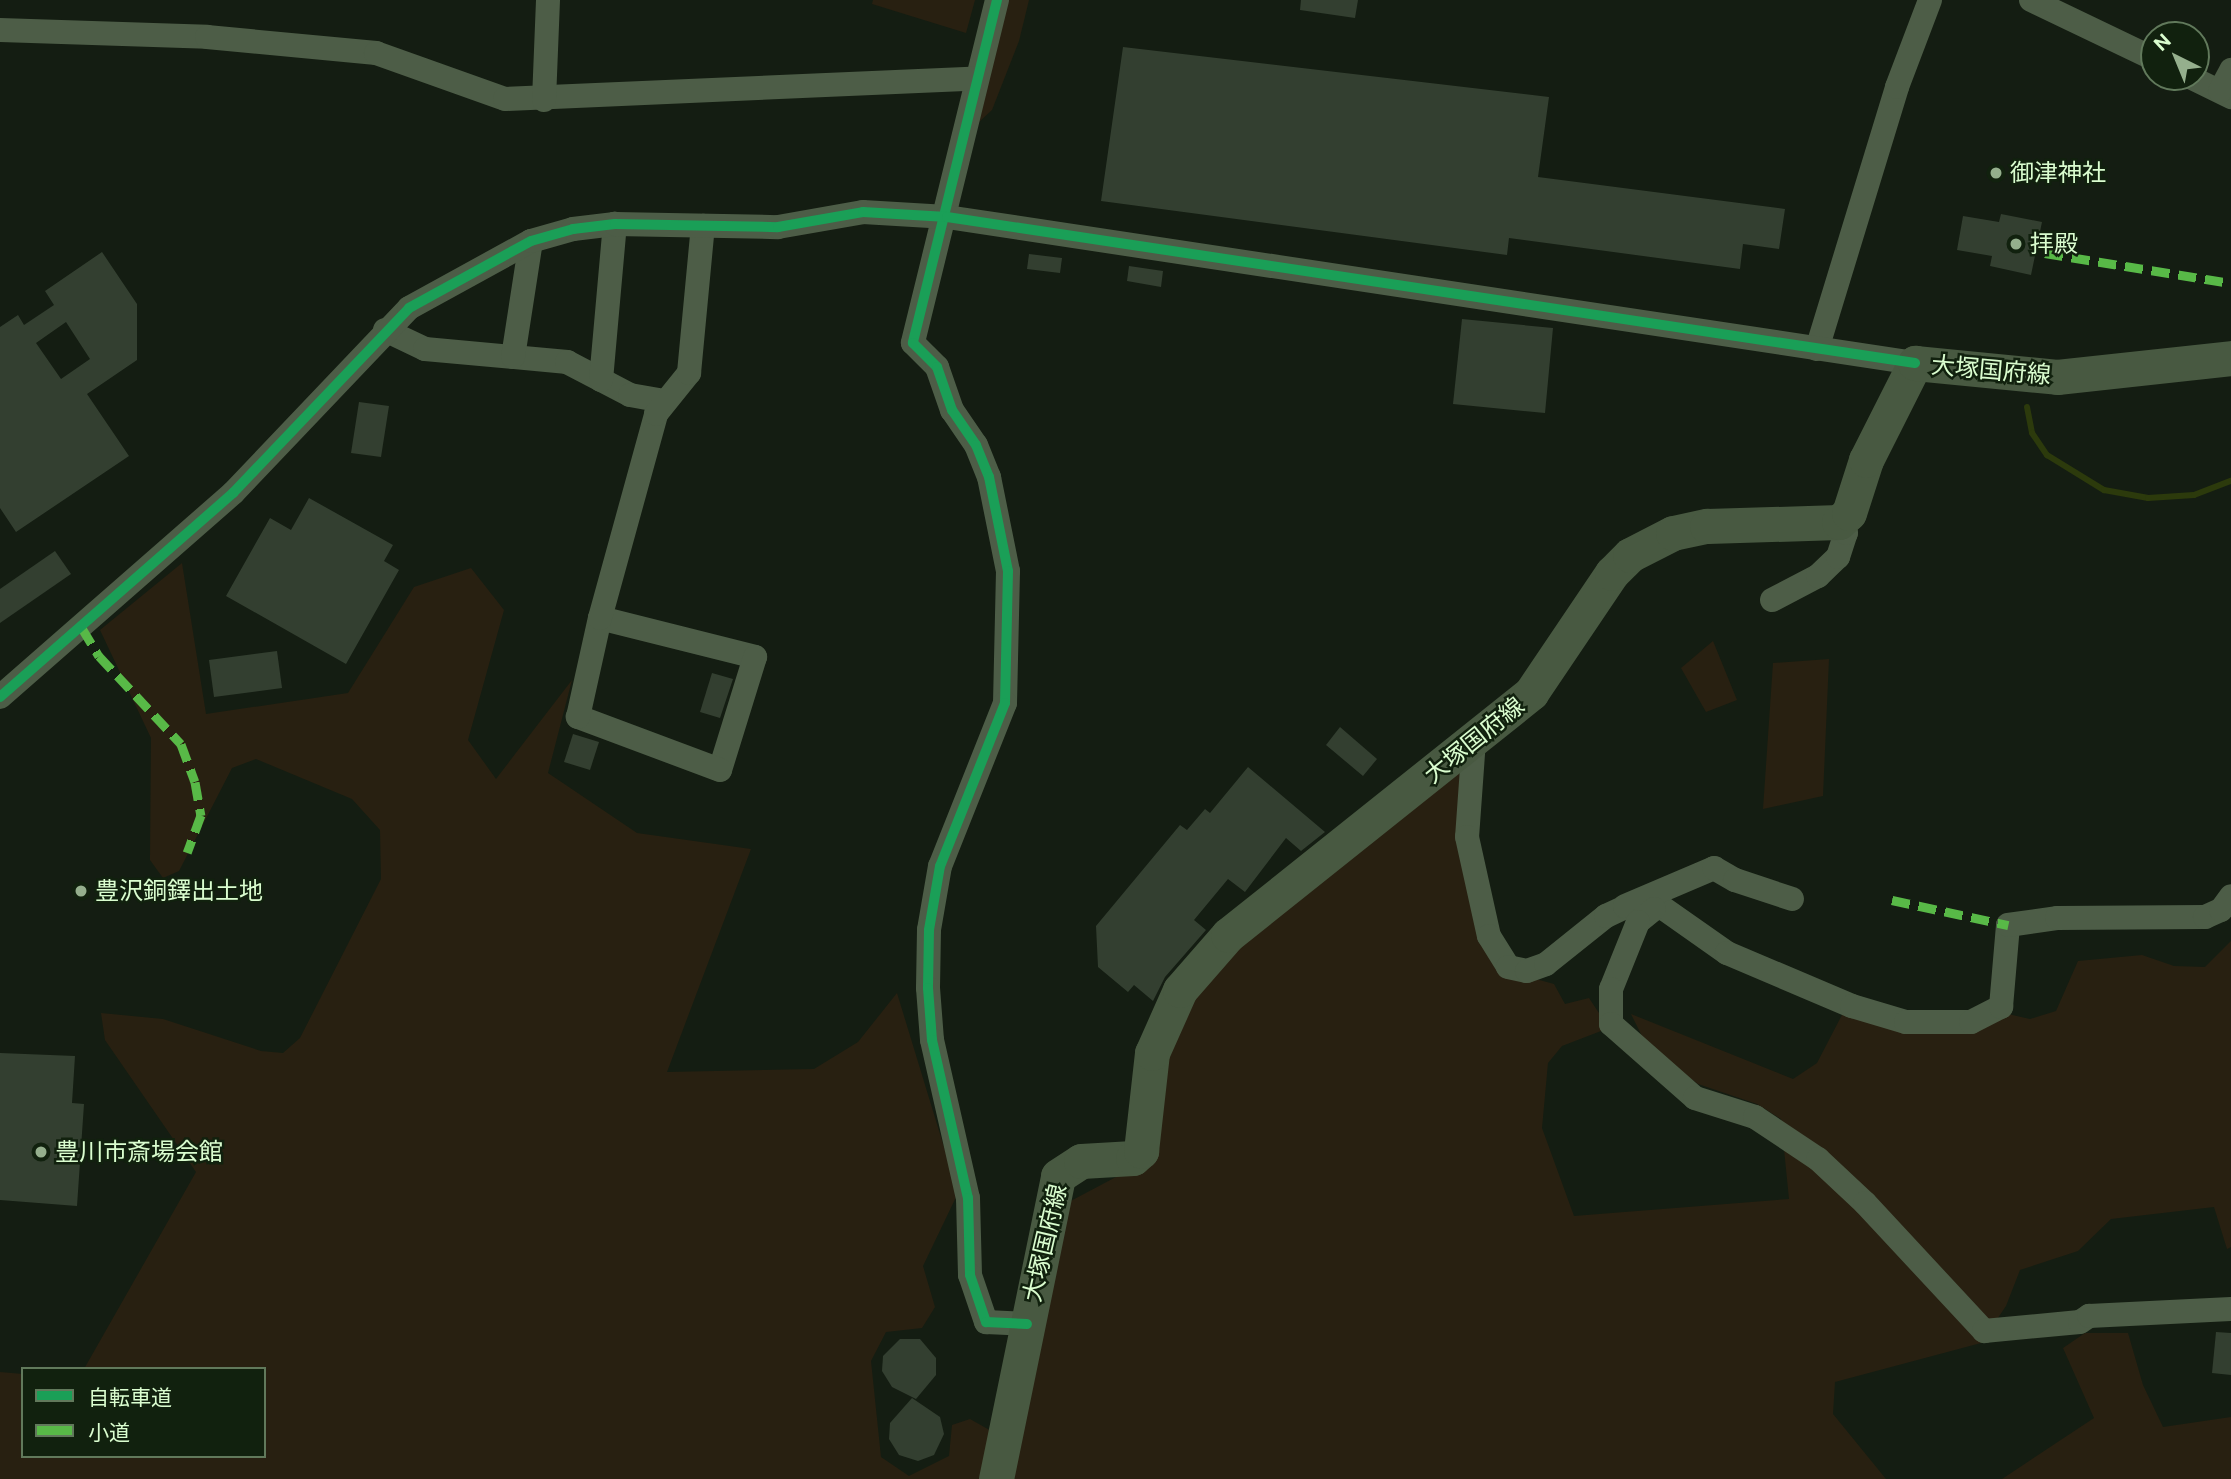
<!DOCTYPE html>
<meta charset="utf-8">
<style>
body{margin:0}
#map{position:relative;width:2231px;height:1479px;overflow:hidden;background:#141d12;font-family:"Public Sans","Noto Sans JP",sans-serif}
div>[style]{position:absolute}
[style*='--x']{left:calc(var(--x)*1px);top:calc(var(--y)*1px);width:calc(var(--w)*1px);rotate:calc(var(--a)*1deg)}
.green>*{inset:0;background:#282011}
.stream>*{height:6px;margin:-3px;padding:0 3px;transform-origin:3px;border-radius:3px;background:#2c3a0c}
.building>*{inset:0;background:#333f30}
.street>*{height:24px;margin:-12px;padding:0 12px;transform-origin:12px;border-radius:12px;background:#4d5d47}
.secondary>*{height:35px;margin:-17.5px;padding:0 17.5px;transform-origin:17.5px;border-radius:17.5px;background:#485941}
.quiet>*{height:9px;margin-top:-4.5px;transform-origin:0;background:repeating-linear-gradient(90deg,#58b947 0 18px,transparent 0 27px)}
.cycleway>*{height:10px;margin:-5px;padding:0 5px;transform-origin:5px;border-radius:5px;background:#1a9f57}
.dots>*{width:19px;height:19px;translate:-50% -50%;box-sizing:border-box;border:4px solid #11210e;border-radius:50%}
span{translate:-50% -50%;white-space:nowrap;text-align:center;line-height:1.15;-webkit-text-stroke:5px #11210e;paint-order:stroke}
.poi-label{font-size:24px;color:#dafdcf}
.left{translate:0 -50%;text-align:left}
.street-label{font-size:24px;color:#dafdcf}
.legend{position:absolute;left:21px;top:1367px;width:245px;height:91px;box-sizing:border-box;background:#11210e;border:2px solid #61795b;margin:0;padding:9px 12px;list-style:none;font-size:21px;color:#dafdcf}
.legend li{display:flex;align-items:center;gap:14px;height:35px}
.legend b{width:35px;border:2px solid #61795b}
.north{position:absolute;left:2140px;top:21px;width:70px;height:70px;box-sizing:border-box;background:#11210e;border:2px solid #61795b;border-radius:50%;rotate:317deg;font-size:19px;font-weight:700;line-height:28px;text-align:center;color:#dafdcf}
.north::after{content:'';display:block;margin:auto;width:24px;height:32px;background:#95af8d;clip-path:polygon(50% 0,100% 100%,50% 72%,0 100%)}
</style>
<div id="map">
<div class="green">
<i style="clip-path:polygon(873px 0,975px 0,966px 33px,872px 4px)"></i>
<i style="clip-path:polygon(1007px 0,1029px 0,1019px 41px,992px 110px,978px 123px)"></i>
<i style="clip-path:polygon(182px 563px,206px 714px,348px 693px,414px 587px,471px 568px,504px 610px,468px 740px,496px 779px,572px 680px,548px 773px,637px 833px,751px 849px,667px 1072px,814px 1069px,858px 1042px,897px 993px,958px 1193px,923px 1266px,935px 1307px,922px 1328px,886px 1332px,871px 1361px,881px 1457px,909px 1476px,949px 1456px,952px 1425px,970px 1419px,993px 1432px,984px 1479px,0 1479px,0 1372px,23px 1374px,23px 1456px,264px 1456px,264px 1369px,84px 1369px,196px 1172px,105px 1040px,101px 1013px,163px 1019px,261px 1051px,283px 1053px,300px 1038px,381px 879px,380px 830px,352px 799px,256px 759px,232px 768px,179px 871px,163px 878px,150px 860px,151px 738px,100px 630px)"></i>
<i style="clip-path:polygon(1713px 641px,1737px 700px,1706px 712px,1681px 668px)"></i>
<i style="clip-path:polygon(1829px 659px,1823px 796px,1763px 809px,1773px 663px)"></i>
<i style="clip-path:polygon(1460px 770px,1510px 972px,1554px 984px,1565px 1004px,1589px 998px,1601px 1016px,1601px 1031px,1562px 1046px,1548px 1063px,1542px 1128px,1574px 1216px,1789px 1199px,1781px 1119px,1757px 1104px,1698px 1084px,1647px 1046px,1631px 1014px,1793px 1079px,1817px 1063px,1844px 1011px,1939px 1033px,1968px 1033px,1999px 1012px,2030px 1019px,2056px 1011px,2078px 961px,2142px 955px,2174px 966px,2205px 967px,2231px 941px,2231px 1247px,2227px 1249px,2214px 1207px,2111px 1219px,2078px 1251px,2020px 1270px,2006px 1306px,1981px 1343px,1835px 1382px,1833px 1414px,1886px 1479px,1009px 1479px,1065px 1204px,1133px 1168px,1163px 1052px,1212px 965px)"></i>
<i style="clip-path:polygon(2085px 1333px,2128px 1333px,2143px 1385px,2163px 1427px,2231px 1417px,2231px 1479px,2002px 1479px,2094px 1418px,2063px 1348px)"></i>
</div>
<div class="stream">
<i style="--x:2027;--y:407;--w:26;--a:79"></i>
<i style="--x:2032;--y:433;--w:27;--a:56"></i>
<i style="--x:2047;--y:455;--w:67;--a:31.6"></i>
<i style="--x:2104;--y:490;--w:45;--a:10.3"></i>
<i style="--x:2148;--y:498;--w:46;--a:-3.7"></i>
<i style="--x:2194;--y:495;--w:40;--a:-21"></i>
</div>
<div class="building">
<i style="clip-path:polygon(1301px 0,1358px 0,1355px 18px,1300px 10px)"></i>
<i style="clip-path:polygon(1123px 47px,1549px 97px,1538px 177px,1785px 209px,1779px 249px,1743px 244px,1740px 269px,1509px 238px,1507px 255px,1101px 201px)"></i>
<i style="clip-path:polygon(2001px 214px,2042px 222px,2031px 275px,1990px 266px,1992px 256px,1957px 250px,1963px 216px,1999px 222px)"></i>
<i style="clip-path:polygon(evenodd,102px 252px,137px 304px,137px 360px,87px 394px,129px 456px,16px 532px,0 508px,0 327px,18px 315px,24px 325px,54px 305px,45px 291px,102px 252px,66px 322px,90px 359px,61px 379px,36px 343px,66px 322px)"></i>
<i style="clip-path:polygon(1029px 254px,1062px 258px,1060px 273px,1027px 269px)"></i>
<i style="clip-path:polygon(1129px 266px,1163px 271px,1161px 287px,1127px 281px)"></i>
<i style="clip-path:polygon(1462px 319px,1553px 328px,1545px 413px,1453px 404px)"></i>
<i style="clip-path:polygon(359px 402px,389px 406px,381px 457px,351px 453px)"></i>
<i style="clip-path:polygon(309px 498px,393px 545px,384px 561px,399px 570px,346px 664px,226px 596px,270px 518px,291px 530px)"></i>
<i style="clip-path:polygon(55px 551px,71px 574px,0 623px,0 589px)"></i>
<i style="clip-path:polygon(277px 651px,282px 688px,214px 697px,209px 660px)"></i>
<i style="clip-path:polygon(712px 673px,733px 679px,720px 718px,700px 712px)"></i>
<i style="clip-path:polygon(1340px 727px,1377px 759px,1363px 776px,1326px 745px)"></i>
<i style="clip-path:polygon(573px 734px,599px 742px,590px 770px,564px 762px)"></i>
<i style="clip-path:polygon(1248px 767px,1325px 832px,1301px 851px,1286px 838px,1245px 892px,1228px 879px,1194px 920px,1206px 930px,1165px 977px,1153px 1001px,1134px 985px,1128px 992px,1098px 967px,1096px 926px,1180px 825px,1187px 830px,1205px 809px,1210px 813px)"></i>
<i style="clip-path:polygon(0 1053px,75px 1056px,72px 1103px,84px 1104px,77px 1206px,0 1200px)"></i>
<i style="clip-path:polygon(2216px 1332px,2231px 1333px,2231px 1375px,2212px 1373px)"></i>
<i style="clip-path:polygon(900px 1339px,920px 1339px,936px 1358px,936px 1375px,916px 1399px,892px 1387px,882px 1371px,883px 1356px)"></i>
<i style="clip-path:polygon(912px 1398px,940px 1417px,944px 1434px,934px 1455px,918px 1461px,899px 1455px,889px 1439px,890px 1423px)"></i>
</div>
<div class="street">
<i style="--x:997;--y:0;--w:353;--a:103.8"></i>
<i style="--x:913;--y:343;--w:34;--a:45"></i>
<i style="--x:937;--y:367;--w:46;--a:70.8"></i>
<i style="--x:952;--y:410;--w:42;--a:55.6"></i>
<i style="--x:976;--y:445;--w:35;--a:68"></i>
<i style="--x:989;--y:477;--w:96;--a:78.6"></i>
<i style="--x:1008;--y:571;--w:132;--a:91.3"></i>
<i style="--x:1005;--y:703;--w:175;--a:111.7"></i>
<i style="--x:940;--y:866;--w:65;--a:99.8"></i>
<i style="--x:929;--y:930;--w:58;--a:91"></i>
<i style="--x:928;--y:988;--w:52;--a:85.6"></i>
<i style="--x:932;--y:1040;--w:162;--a:77.2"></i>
<i style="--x:968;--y:1198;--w:77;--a:88.5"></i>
<i style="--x:970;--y:1275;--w:50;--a:71.2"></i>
<i style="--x:986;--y:1322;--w:41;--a:2.8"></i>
<i style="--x:2031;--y:0;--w:136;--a:25.6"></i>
<i style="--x:0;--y:30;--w:207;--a:1.9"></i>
<i style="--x:207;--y:37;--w:170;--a:5.4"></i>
<i style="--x:376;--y:53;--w:137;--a:19.6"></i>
<i style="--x:505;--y:99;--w:472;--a:-2.5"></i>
<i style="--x:2190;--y:77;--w:46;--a:26"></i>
<i style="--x:2220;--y:91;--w:24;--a:-62"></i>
<i style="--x:544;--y:100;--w:100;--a:-87.7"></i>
<i style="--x:385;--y:330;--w:44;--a:25.4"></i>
<i style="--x:425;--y:349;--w:143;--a:5.2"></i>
<i style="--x:567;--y:362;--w:71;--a:27.6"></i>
<i style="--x:630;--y:395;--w:35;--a:10"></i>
<i style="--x:1817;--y:349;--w:274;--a:-73"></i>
<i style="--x:1897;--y:87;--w:93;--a:-69.2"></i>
<i style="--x:513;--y:357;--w:117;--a:-81.2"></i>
<i style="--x:601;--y:380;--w:157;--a:-84.9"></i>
<i style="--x:1772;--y:600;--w:52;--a:-27.6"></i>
<i style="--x:1818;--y:576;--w:28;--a:-44"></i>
<i style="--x:1838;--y:557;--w:25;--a:-72"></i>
<i style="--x:1846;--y:533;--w:13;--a:-122"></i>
<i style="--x:600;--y:618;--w:160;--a:14.1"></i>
<i style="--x:755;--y:657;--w:118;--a:107.2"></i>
<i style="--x:720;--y:770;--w:152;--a:-159.5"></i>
<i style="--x:578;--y:717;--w:101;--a:-77.5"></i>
<i style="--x:600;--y:618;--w:212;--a:-74.6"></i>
<i style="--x:656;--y:414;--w:53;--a:-51.2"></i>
<i style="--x:689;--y:373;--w:148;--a:-84.6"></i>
<i style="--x:0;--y:697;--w:310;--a:-41.2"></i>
<i style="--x:233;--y:493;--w:255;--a:-46.4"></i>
<i style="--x:409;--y:308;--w:139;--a:-28.8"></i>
<i style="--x:531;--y:241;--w:44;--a:-15.9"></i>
<i style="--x:573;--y:229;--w:42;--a:-6.8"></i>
<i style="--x:615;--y:224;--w:163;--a:1.1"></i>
<i style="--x:778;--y:227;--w:86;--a:-10"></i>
<i style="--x:863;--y:212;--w:84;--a:3.4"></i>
<i style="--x:947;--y:217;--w:979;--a:8.58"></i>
<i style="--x:1474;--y:740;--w:97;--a:94.1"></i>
<i style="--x:1467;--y:837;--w:101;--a:77.5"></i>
<i style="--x:1489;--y:936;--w:36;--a:58"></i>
<i style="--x:1508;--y:967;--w:19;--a:12"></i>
<i style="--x:1527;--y:971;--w:20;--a:-20"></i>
<i style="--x:1546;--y:964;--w:77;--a:-38.7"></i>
<i style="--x:1606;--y:916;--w:21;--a:-25"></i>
<i style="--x:1625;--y:907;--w:38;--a:2"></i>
<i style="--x:1663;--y:908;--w:78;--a:35.1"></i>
<i style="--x:1727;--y:953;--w:136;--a:23"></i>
<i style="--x:1852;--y:1006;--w:56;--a:16.5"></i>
<i style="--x:1906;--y:1022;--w:65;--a:0"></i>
<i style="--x:1971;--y:1022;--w:34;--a:-27"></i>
<i style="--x:2001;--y:1007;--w:82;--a:-85.1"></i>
<i style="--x:2008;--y:925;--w:49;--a:-8.1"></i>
<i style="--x:2057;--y:918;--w:148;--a:-0.4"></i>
<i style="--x:2205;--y:917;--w:17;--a:-24"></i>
<i style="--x:2221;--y:910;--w:17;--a:-54"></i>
<i style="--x:1625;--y:906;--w:97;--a:-23.1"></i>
<i style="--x:1714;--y:868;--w:24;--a:30"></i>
<i style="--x:1735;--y:880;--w:60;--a:18.4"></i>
<i style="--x:1654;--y:909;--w:21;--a:141"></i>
<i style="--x:1638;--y:922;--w:72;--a:111.9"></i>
<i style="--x:1611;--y:989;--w:35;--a:90"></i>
<i style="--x:1611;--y:1024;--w:112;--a:41.4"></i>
<i style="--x:1695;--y:1098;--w:63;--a:17.6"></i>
<i style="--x:1755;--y:1117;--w:76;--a:33.7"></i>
<i style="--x:1818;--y:1159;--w:64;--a:43.1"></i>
<i style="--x:1865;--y:1203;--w:175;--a:47.1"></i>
<i style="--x:1984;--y:1331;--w:96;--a:-5.4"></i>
<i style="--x:2080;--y:1322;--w:11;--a:-34"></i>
<i style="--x:2089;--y:1316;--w:142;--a:-2.8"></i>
</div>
<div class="secondary">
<i style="--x:996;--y:1479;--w:309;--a:-78.4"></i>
<i style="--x:1058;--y:1176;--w:27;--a:-33"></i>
<i style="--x:1081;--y:1161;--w:52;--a:-3.3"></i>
<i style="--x:1133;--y:1158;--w:11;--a:-41"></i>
<i style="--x:1141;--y:1151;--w:99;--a:-83.6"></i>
<i style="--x:1152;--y:1053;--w:69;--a:-66"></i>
<i style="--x:1180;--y:990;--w:73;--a:-48.9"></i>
<i style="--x:1228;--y:935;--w:388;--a:-38.6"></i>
<i style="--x:1531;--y:693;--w:145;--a:-56"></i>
<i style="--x:1612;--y:573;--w:25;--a:-45"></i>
<i style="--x:1630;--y:555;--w:48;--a:-27.1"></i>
<i style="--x:1673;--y:533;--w:35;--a:-12"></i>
<i style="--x:1707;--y:526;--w:132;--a:-1.7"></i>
<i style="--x:1839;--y:522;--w:13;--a:-42"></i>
<i style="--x:1849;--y:513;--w:56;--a:-72.2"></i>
<i style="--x:1866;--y:460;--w:109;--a:-63.2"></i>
<i style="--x:1915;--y:363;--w:143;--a:5.6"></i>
<i style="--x:2057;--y:377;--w:175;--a:-6.2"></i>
</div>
<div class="quiet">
<i style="--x:2045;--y:253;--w:188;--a:9.2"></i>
<i style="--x:82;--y:628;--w:33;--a:59"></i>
<i style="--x:99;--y:656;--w:120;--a:47"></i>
<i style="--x:181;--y:744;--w:40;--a:69.8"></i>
<i style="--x:195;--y:782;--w:34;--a:80"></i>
<i style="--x:201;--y:815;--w:40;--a:110.2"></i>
<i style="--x:1892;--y:900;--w:119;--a:12.2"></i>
</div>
<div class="cycleway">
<i style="--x:997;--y:0;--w:353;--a:103.8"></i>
<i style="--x:913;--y:343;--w:34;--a:45"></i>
<i style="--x:937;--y:367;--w:46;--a:70.8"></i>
<i style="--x:952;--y:410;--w:42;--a:55.6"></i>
<i style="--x:976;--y:445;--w:35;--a:68"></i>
<i style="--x:989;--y:477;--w:96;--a:78.6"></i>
<i style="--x:1008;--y:571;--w:132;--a:91.3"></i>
<i style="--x:1005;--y:703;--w:175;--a:111.7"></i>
<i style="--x:940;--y:866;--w:65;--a:99.8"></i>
<i style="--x:929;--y:930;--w:58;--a:91"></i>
<i style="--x:928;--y:988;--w:52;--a:85.6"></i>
<i style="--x:932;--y:1040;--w:162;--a:77.2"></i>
<i style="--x:968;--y:1198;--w:77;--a:88.5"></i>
<i style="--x:970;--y:1275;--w:50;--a:71.2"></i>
<i style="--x:986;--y:1322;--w:41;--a:2.8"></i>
<i style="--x:0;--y:697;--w:310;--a:-41.2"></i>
<i style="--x:233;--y:493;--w:255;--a:-46.4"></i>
<i style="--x:409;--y:308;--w:139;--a:-28.8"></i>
<i style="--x:531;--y:241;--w:44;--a:-15.9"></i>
<i style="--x:573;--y:229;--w:42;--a:-6.8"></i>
<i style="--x:615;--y:224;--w:163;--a:1.1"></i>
<i style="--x:778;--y:227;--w:86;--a:-10"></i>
<i style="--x:863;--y:212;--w:84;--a:3.4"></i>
<i style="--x:947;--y:217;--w:979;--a:8.58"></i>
</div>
<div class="dots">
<i style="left:1996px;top:173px;background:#95af8d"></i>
<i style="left:2016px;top:244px;background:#95af8d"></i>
<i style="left:81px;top:891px;background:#95af8d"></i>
<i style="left:41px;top:1152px;background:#95af8d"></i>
</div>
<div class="poi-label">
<span class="left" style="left:2010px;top:173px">御津神社</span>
<span class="left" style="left:2030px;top:244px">拝殿</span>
<span class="left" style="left:95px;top:891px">豊沢銅鐸出土地</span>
<span class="left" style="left:55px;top:1152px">豊川市斎場会館</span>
</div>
<div class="street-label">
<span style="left:1991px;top:370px;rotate:5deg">大塚国府線</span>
<span style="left:1474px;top:740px;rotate:-39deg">大塚国府線</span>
<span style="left:1045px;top:1243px;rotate:-77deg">大塚国府線</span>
</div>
<ul class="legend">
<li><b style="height:9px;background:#1a9f57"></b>自転車道</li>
<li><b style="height:9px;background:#58b947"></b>小道</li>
</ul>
<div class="north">N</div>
</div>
